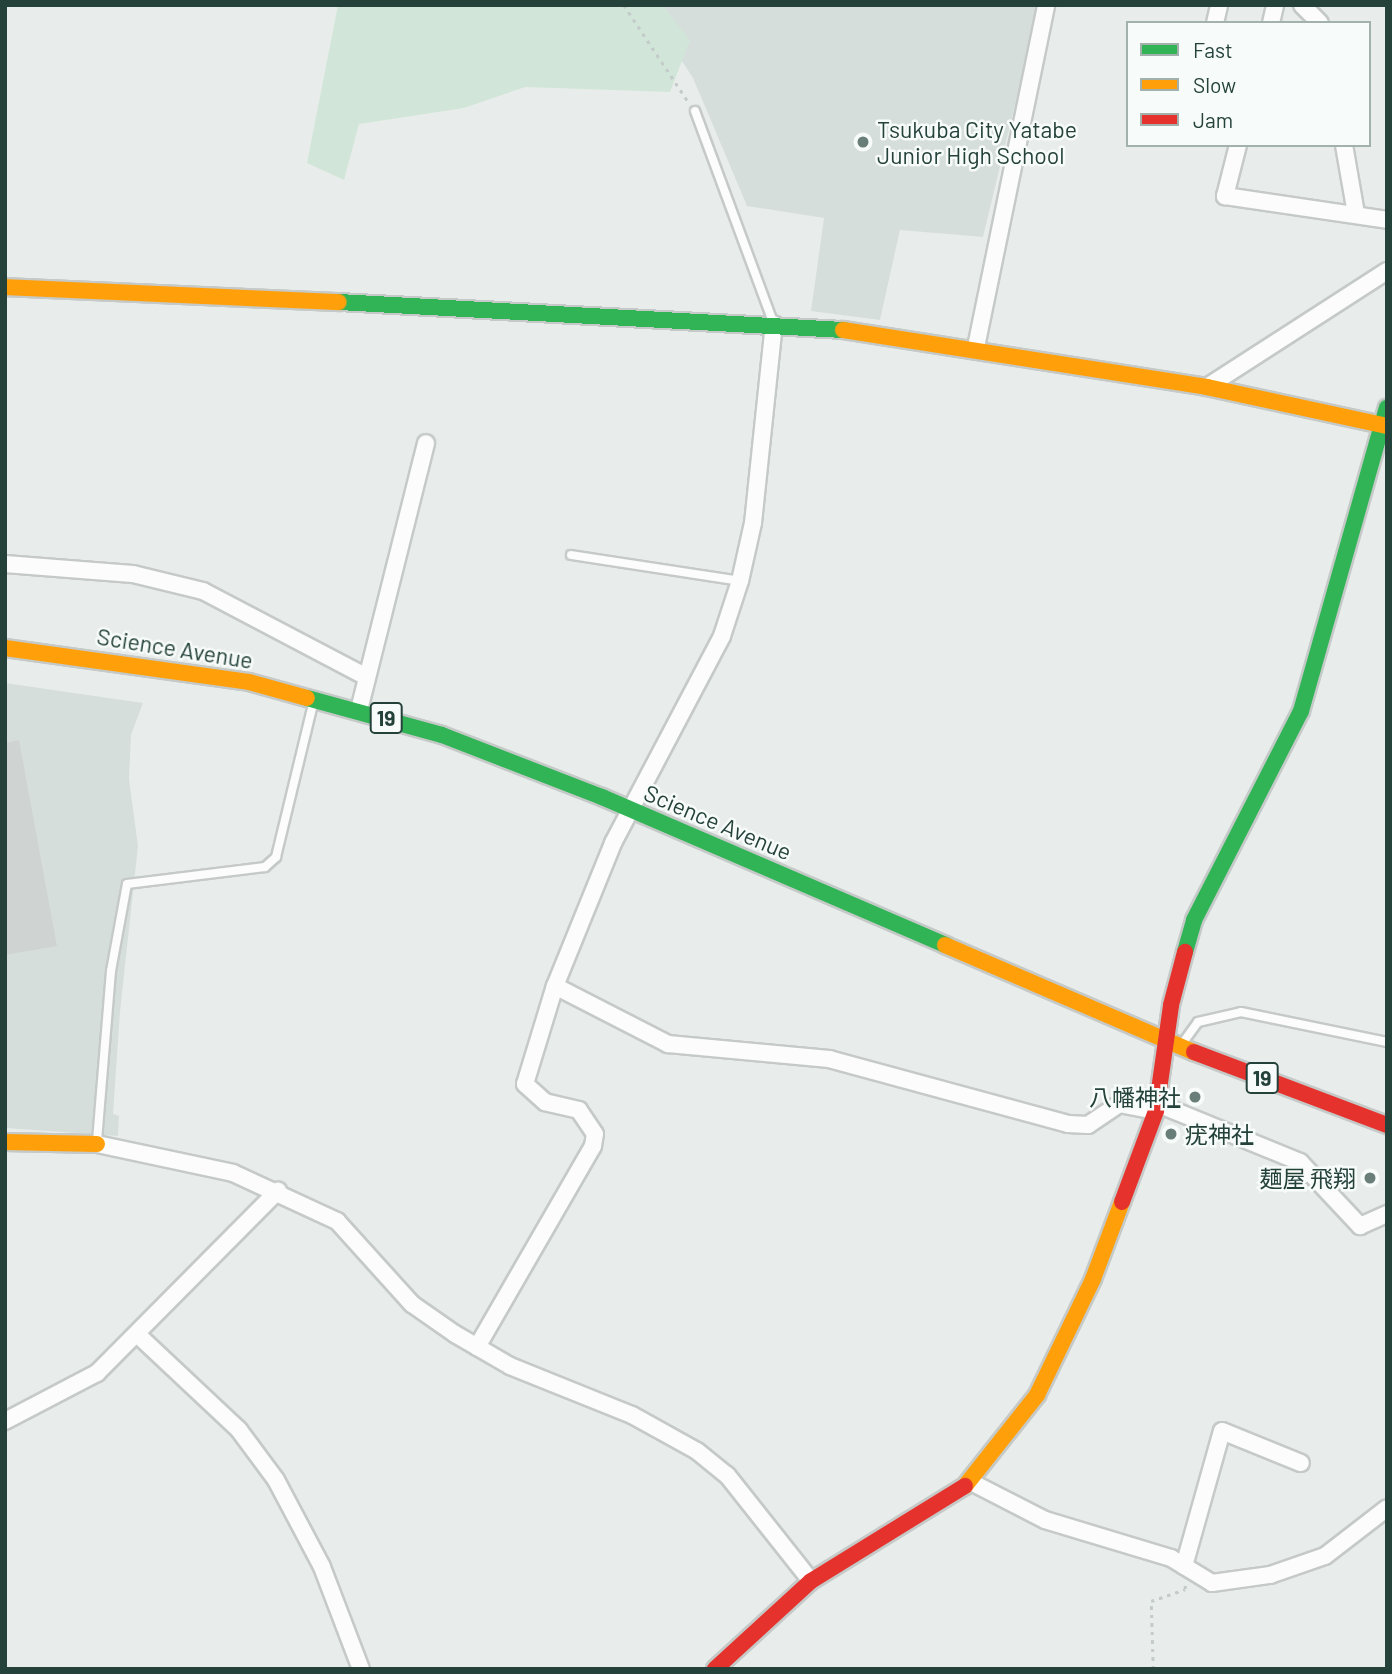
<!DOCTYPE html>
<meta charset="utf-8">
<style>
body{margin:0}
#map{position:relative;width:1392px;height:1674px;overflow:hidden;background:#e8edeb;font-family:Barlow,"Noto Sans JP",sans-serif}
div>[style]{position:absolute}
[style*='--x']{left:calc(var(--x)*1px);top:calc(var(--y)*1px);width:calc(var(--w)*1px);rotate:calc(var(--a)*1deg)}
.built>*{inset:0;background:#d6dedb}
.green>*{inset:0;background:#d1e6d8}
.building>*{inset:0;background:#cfd4d2}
.path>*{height:2.5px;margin-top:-1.25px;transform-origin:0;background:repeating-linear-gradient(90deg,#c3ccca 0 3.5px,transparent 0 8.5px)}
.roads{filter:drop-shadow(2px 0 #c5cac8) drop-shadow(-2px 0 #c5cac8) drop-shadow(0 2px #c5cac8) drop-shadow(0 -2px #c5cac8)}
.lane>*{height:8px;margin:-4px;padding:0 4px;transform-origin:4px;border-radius:4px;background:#fcfcfc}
.street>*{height:16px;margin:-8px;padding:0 8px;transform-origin:8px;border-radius:8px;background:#fcfcfc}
.fast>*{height:16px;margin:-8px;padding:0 8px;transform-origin:8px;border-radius:8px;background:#30b455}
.slow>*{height:16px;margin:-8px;padding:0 8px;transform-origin:8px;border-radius:8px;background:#ff9f0a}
.jam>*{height:16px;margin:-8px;padding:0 8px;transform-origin:8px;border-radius:8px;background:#e5322d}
.dots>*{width:19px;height:19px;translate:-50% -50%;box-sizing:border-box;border:4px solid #f7fbf9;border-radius:50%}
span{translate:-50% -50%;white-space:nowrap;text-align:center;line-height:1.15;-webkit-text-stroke:5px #f7fbf9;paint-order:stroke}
.shield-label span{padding:2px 5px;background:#f7fbf9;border:2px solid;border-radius:5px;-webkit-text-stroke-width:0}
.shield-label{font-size:21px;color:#24423a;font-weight:700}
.poi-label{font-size:23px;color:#24423a}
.left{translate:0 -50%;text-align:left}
.right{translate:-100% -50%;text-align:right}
.street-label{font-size:23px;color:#24423a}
.frame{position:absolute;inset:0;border:7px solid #24423a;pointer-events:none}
.legend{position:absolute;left:1126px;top:21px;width:245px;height:126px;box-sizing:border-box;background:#f7fbf9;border:2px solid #a3b1ad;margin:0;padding:9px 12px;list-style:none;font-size:21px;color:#24423a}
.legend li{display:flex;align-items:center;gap:14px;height:35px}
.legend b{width:35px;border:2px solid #a3b1ad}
</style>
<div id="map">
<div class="built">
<i style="clip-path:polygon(645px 5px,1039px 5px,983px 237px,900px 230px,880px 320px,811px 311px,824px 218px,747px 206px,693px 78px)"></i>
<i style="clip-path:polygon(5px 683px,143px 703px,131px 735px,129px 779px,138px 846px,120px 1012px,113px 1114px,119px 1116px,118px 1136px,5px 1128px)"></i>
</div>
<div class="green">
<i style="clip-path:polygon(338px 5px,662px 5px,690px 40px,670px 92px,525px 87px,464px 108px,359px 124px,344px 180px,307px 163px)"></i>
</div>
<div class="building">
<i style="clip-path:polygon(19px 740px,57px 946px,5px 955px,5px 743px)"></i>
</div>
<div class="path">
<i style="--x:624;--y:5;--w:118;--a:56.4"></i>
<i style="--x:1153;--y:1669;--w:68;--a:-91.7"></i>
<i style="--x:1151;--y:1601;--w:36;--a:-19"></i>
<i style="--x:1185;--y:1589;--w:5;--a:-90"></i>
</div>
<div class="roads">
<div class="lane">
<i style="--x:695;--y:111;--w:225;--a:69.7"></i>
<i style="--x:571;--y:555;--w:171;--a:8.7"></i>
<i style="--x:1182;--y:1044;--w:27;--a:-54"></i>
<i style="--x:1198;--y:1022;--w:44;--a:-13.1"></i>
<i style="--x:1241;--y:1012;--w:149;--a:11.6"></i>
<i style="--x:97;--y:1141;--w:171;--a:-85.3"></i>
<i style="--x:111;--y:971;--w:88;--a:-79.6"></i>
<i style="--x:127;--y:884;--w:139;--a:-7"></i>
<i style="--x:265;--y:867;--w:15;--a:-42"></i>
<i style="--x:276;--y:857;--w:157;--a:-76.4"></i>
</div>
<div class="street">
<i style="--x:1302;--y:5;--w:25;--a:45"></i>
<i style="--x:1215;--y:23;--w:18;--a:-77"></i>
<i style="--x:1271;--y:23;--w:18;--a:-77"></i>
<i style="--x:1238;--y:145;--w:53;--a:104.3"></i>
<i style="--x:1225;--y:196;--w:164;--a:8.4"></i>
<i style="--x:1344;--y:145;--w:70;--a:80.1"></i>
<i style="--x:976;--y:347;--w:349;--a:-78.4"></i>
<i style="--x:1207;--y:387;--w:214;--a:-32.8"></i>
<i style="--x:5;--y:564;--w:128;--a:4.5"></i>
<i style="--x:133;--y:574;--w:72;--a:13.7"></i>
<i style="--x:203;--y:591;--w:183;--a:27.7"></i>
<i style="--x:359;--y:710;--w:275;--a:-75.9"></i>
<i style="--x:555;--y:986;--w:127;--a:27.2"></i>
<i style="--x:668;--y:1044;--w:162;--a:5.3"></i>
<i style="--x:829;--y:1059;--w:248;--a:15.2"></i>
<i style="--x:1068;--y:1124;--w:20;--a:3"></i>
<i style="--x:1088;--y:1125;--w:37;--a:-34"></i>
<i style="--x:1119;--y:1104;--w:38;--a:11"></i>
<i style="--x:1158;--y:1104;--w:153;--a:22.2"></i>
<i style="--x:1300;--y:1162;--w:88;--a:46.8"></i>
<i style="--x:1360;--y:1226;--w:30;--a:-24"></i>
<i style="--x:97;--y:1144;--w:139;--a:12"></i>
<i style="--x:233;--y:1173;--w:115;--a:24.8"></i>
<i style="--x:337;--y:1221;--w:112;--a:47.9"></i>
<i style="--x:412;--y:1304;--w:52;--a:34.9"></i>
<i style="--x:455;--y:1334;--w:64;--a:30.2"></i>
<i style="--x:510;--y:1366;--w:131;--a:21.9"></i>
<i style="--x:632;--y:1415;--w:74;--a:29"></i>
<i style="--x:697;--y:1451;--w:38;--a:39"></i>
<i style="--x:727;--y:1475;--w:135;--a:51.6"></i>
<i style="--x:139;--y:1336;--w:137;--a:43.2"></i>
<i style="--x:239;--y:1430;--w:62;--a:53.5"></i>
<i style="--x:276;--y:1480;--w:98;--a:62.1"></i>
<i style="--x:322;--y:1567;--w:109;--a:69.1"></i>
<i style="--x:477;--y:1347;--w:232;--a:-60"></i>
<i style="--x:593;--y:1146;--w:12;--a:-81"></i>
<i style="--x:595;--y:1134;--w:29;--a:-124"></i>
<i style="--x:579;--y:1110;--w:35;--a:-167"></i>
<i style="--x:545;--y:1102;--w:27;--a:-138"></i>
<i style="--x:525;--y:1084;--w:102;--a:-73"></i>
<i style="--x:555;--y:986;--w:154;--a:-67.9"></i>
<i style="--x:613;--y:843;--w:234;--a:-62.2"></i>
<i style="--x:722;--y:636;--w:58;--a:-71.9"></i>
<i style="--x:740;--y:581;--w:59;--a:-77.4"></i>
<i style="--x:753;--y:523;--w:200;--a:-84"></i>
<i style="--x:5;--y:1421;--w:104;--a:-27.6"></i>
<i style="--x:97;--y:1373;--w:257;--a:-45.2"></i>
<i style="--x:971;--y:1482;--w:83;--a:27.2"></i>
<i style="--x:1045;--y:1520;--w:132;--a:16.8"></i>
<i style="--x:1171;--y:1558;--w:48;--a:31.4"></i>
<i style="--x:1212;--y:1583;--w:59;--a:-7.9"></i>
<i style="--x:1270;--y:1575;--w:58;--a:-19.1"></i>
<i style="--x:1325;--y:1556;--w:78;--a:-37.7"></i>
<i style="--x:1184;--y:1566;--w:140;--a:-74.3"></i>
<i style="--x:1222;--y:1431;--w:85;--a:22.1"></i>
</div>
<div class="fast">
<i style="--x:339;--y:302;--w:505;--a:3.18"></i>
<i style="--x:307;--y:698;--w:140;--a:15.3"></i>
<i style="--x:442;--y:735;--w:172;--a:21.2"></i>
<i style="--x:602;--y:797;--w:374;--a:23.3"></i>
<i style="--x:1185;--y:952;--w:33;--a:-74"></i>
<i style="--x:1194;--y:920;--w:235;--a:-62.9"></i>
<i style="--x:1301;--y:711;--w:315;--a:-74.2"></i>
</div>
<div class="slow">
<i style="--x:5;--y:287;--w:334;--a:2.6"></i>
<i style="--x:843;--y:330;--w:368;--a:8.9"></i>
<i style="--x:1207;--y:387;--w:184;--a:12.2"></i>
<i style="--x:5;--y:648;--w:246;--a:7.9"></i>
<i style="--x:249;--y:682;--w:60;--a:15.4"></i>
<i style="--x:945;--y:945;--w:271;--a:23.3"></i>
<i style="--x:5;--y:1142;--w:92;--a:1.2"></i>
<i style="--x:965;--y:1486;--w:116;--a:-51.6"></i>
<i style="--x:1037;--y:1395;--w:129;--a:-64.2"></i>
<i style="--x:1093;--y:1279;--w:82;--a:-69.4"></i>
</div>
<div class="jam">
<i style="--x:1194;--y:1052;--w:206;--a:20.7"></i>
<i style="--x:1122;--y:1202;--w:97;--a:-69.5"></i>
<i style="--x:1156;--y:1111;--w:107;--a:-81.9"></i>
<i style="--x:1171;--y:1005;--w:55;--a:-75.2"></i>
<i style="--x:715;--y:1669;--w:130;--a:-42.5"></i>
<i style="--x:811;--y:1581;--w:181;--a:-31.7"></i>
</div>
</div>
<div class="dots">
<i style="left:863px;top:142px;background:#697e78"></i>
<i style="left:1195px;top:1097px;background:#697e78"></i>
<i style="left:1171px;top:1134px;background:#697e78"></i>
<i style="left:1370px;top:1178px;background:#697e78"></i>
</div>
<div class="shield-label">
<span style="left:386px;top:718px">19</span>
<span style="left:1262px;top:1078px">19</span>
</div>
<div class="poi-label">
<span class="left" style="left:877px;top:142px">Tsukuba City Yatabe<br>Junior High School</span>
<span class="right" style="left:1181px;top:1097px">八幡神社</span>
<span class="left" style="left:1185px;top:1134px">疣神社</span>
<span class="right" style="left:1356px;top:1178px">麺屋 飛翔</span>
</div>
<div class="street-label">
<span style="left:175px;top:648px;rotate:9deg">Science Avenue</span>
<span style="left:718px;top:822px;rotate:23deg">Science Avenue</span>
</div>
<div class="frame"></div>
<ul class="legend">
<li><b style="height:9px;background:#30b455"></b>Fast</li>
<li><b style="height:9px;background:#ff9f0a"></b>Slow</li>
<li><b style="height:9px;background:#e5322d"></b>Jam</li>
</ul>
</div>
